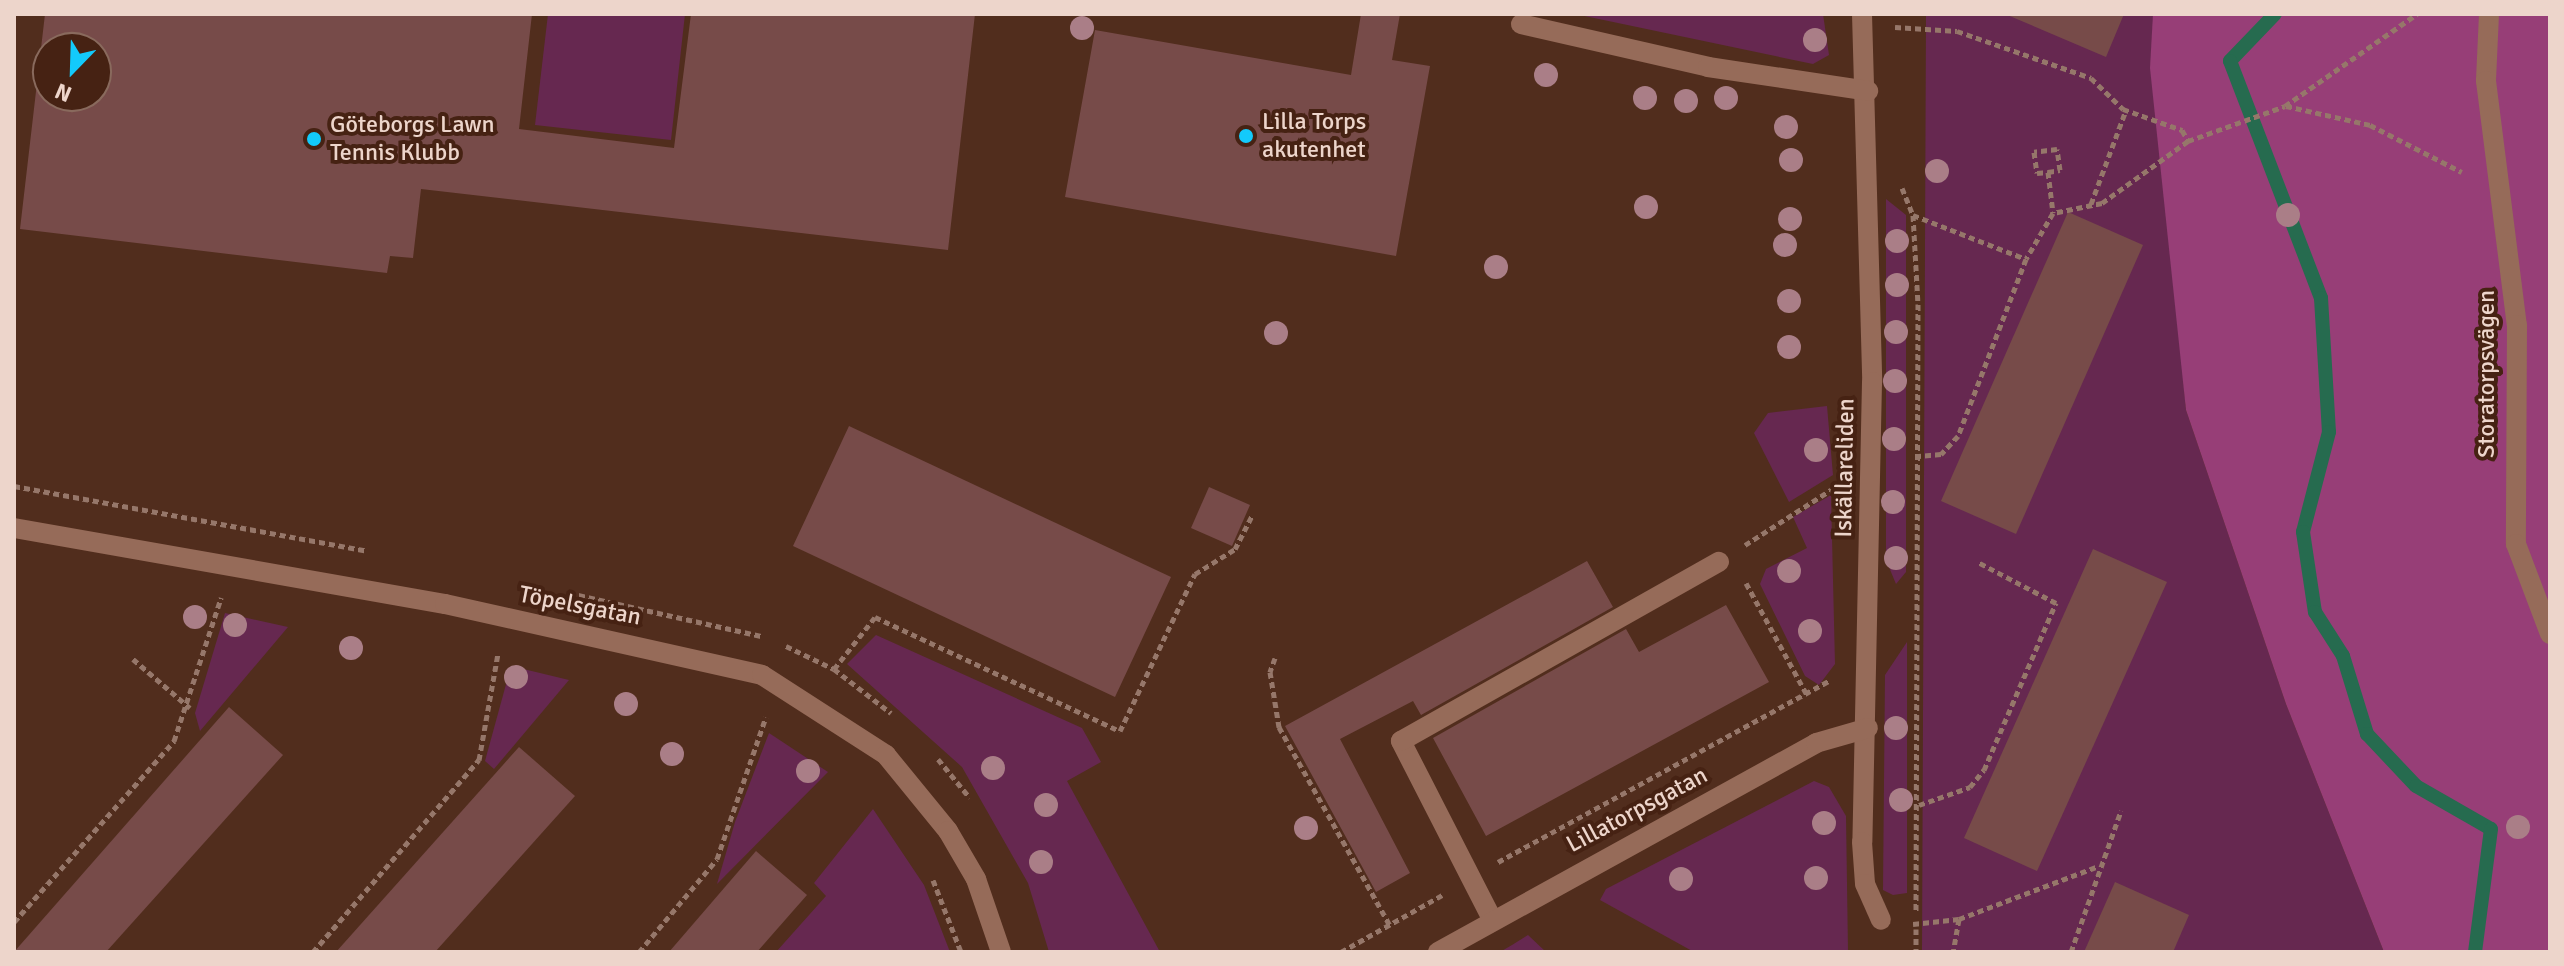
<!DOCTYPE html>
<meta charset="utf-8">
<style>
body{margin:0}
#map{position:relative;width:2564px;height:966px;overflow:hidden;background:#512d1d;font-family:Signika,sans-serif}
div>[style]{position:absolute}
[style*='--x']{left:calc(var(--x)*1px);top:calc(var(--y)*1px);width:calc(var(--w)*1px);rotate:calc(var(--a)*1deg)}
.green>*{inset:0;background:#662850}
.forest>*{inset:0;background:#973e77}
.stream>*{height:14px;margin:-7px;padding:0 7px;transform-origin:7px;border-radius:7px;background:#266b4f}
.building>*{inset:0;background:#774b49}
.path>*{height:5px;margin-top:-2.5px;transform-origin:0;background:repeating-linear-gradient(90deg,#96776a 0 6px,transparent 0 10px)}
.minor>*{height:20px;margin:-10px;padding:0 10px;transform-origin:10px;border-radius:10px;background:#966b59}
.trees>*{width:24px;height:24px;margin:-12px;border-radius:50%;background:#aa7e87}
.dots>*{width:22px;height:22px;translate:-50% -50%;box-sizing:border-box;border:4px solid #462213;border-radius:50%}
span{translate:-50% -50%;white-space:nowrap;text-align:center;line-height:1.15;-webkit-text-stroke:8px #462213;paint-order:stroke}
.poi-label{font-size:24px;color:#edd5cb}
.left{translate:0 -50%;text-align:left}
.street-label{font-size:24px;color:#edd5cb}
.frame{position:absolute;inset:0;border:16px solid #edd5cb;pointer-events:none}
.north{position:absolute;left:32px;top:32px;width:80px;height:80px;box-sizing:border-box;background:#462213;border:2px solid #896a5d;border-radius:50%;rotate:203deg;font-size:22px;font-weight:700;line-height:32px;text-align:center;color:#edd5cb}
.north::after{content:'';display:block;margin:auto;width:28px;height:36px;background:#13cafb;clip-path:polygon(50% 0,100% 100%,50% 72%,0 100%)}
</style>
<div id="map">
<div class="green">
<i style="clip-path:polygon(548px 14px,685px 14px,671px 140px,535px 125px)"></i>
<i style="clip-path:polygon(1575px 14px,1823px 14px,1829px 55px,1813px 64px)"></i>
<i style="clip-path:polygon(1926px 14px,2153px 14px,2186px 410px,2286px 704px,2384px 952px,1922px 952px)"></i>
<i style="clip-path:polygon(1886px 199px,1906px 215px,1906px 572px,1896px 584px,1886px 560px)"></i>
<i style="clip-path:polygon(1827px 406px,1833px 475px,1789px 502px,1754px 433px,1768px 413px)"></i>
<i style="clip-path:polygon(1831px 495px,1835px 664px,1819px 685px,1805px 676px,1760px 584px,1766px 569px,1807px 548px,1793px 517px)"></i>
<i style="clip-path:polygon(225px 613px,288px 627px,200px 731px,195px 713px)"></i>
<i style="clip-path:polygon(876px 635px,1082px 728px,1101px 762px,1067px 781px,1160px 952px,1049px 952px,1028px 883px,962px 767px,847px 664px)"></i>
<i style="clip-path:polygon(1907px 642px,1907px 893px,1893px 895px,1883px 890px,1885px 675px)"></i>
<i style="clip-path:polygon(511px 666px,569px 680px,494px 769px,485px 761px)"></i>
<i style="clip-path:polygon(769px 733px,828px 772px,717px 884px,735px 822px)"></i>
<i style="clip-path:polygon(1814px 781px,1829px 787px,1846px 816px,1848px 952px,1694px 952px,1600px 900px,1606px 889px)"></i>
<i style="clip-path:polygon(873px 809px,924px 885px,950px 952px,776px 952px,826px 896px,814px 883px)"></i>
<i style="clip-path:polygon(1528px 935px,1546px 952px,1500px 952px,1512px 945px)"></i>
</div>
<div class="forest">
<i style="clip-path:polygon(2153px 14px,2550px 14px,2550px 952px,2384px 952px,2286px 704px,2186px 410px,2150px 68px)"></i>
</div>
<div class="stream">
<i style="--x:2275;--y:14;--w:65;--a:133.8"></i>
<i style="--x:2230;--y:61;--w:254;--a:69"></i>
<i style="--x:2321;--y:298;--w:134;--a:86.6"></i>
<i style="--x:2329;--y:432;--w:103;--a:104.6"></i>
<i style="--x:2303;--y:532;--w:81;--a:81.5"></i>
<i style="--x:2315;--y:612;--w:52;--a:57.5"></i>
<i style="--x:2343;--y:656;--w:82;--a:72.9"></i>
<i style="--x:2367;--y:734;--w:71;--a:46.7"></i>
<i style="--x:2416;--y:786;--w:86;--a:29.8"></i>
<i style="--x:2491;--y:829;--w:124;--a:97.4"></i>
</div>
<div class="building">
<i style="clip-path:polygon(evenodd,45px 14px,532px 14px,519px 129px,674px 148px,691px 14px,975px 14px,948px 250px,421px 189px,413px 258px,390px 256px,387px 273px,20px 229px,45px 14px,48px 48px,96px 48px,96px 96px,48px 96px,48px 48px)"></i>
<i style="clip-path:polygon(1361px 14px,1400px 14px,1392px 60px,1430px 66px,1396px 256px,1065px 197px,1095px 30px,1351px 75px)"></i>
<i style="clip-path:polygon(2005px 14px,2124px 14px,2106px 57px)"></i>
<i style="clip-path:polygon(2068px 212px,2143px 245px,2016px 534px,1941px 501px)"></i>
<i style="clip-path:polygon(849px 426px,1171px 577px,1115px 697px,793px 546px)"></i>
<i style="clip-path:polygon(1209px 487px,1250px 505px,1232px 546px,1191px 528px)"></i>
<i style="clip-path:polygon(2093px 549px,2167px 582px,2037px 871px,1964px 838px)"></i>
<i style="clip-path:polygon(1587px 561px,1613px 607px,1421px 715px,1413px 701px,1340px 739px,1410px 873px,1376px 892px,1285px 726px)"></i>
<i style="clip-path:polygon(1726px 605px,1769px 682px,1486px 836px,1433px 738px,1626px 629px,1639px 652px)"></i>
<i style="clip-path:polygon(229px 707px,283px 755px,106px 952px,14px 952px)"></i>
<i style="clip-path:polygon(519px 747px,575px 796px,435px 952px,336px 952px)"></i>
<i style="clip-path:polygon(756px 851px,807px 895px,757px 952px,669px 952px)"></i>
<i style="clip-path:polygon(2115px 882px,2189px 915px,2173px 952px,2084px 952px)"></i>
</div>
<div class="path">
<i style="--x:1895;--y:27;--w:62;--a:3.7"></i>
<i style="--x:1957;--y:31;--w:142;--a:19.3"></i>
<i style="--x:2091;--y:78;--w:45;--a:44.1"></i>
<i style="--x:2123;--y:109;--w:63;--a:19.6"></i>
<i style="--x:2182;--y:130;--w:13;--a:61"></i>
<i style="--x:2188;--y:141;--w:106;--a:144.2"></i>
<i style="--x:2102;--y:203;--w:50;--a:168.5"></i>
<i style="--x:2053;--y:213;--w:53;--a:120.4"></i>
<i style="--x:2026;--y:259;--w:190;--a:111"></i>
<i style="--x:1958;--y:436;--w:25;--a:133"></i>
<i style="--x:1941;--y:454;--w:25;--a:175"></i>
<i style="--x:2286;--y:106;--w:86;--a:12.7"></i>
<i style="--x:2370;--y:125;--w:103;--a:27.1"></i>
<i style="--x:2188;--y:141;--w:103;--a:-19.8"></i>
<i style="--x:2285;--y:106;--w:161;--a:-34.9"></i>
<i style="--x:2048;--y:172;--w:12;--a:-9"></i>
<i style="--x:2060;--y:170;--w:21;--a:-98"></i>
<i style="--x:2057;--y:149;--w:23;--a:173"></i>
<i style="--x:2034;--y:152;--w:21;--a:82"></i>
<i style="--x:2037;--y:173;--w:11;--a:-5"></i>
<i style="--x:2048;--y:172;--w:41;--a:83"></i>
<i style="--x:1902;--y:188;--w:29;--a:68"></i>
<i style="--x:1913;--y:215;--w:89;--a:86.8"></i>
<i style="--x:1918;--y:304;--w:607;--a:90.19"></i>
<i style="--x:2091;--y:204;--w:100;--a:-69.6"></i>
<i style="--x:1913;--y:215;--w:121;--a:21.3"></i>
<i style="--x:14;--y:486;--w:359;--a:10.4"></i>
<i style="--x:1745;--y:545;--w:109;--a:-32.7"></i>
<i style="--x:1746;--y:583;--w:128;--a:61.4"></i>
<i style="--x:569;--y:593;--w:198;--a:12.6"></i>
<i style="--x:786;--y:646;--w:53;--a:25.6"></i>
<i style="--x:834;--y:669;--w:72;--a:37.7"></i>
<i style="--x:1275;--y:658;--w:15;--a:110"></i>
<i style="--x:1270;--y:672;--w:56;--a:80.7"></i>
<i style="--x:1279;--y:727;--w:228;--a:60.8"></i>
<i style="--x:133;--y:659;--w:75;--a:40.7"></i>
<i style="--x:834;--y:669;--w:66;--a:-51.7"></i>
<i style="--x:875;--y:617;--w:270;--a:25"></i>
<i style="--x:1120;--y:731;--w:174;--a:-64.5"></i>
<i style="--x:1195;--y:574;--w:47;--a:-32"></i>
<i style="--x:1235;--y:549;--w:37;--a:-63"></i>
<i style="--x:938;--y:759;--w:50;--a:50.6"></i>
<i style="--x:1919;--y:805;--w:54;--a:-19.4"></i>
<i style="--x:1970;--y:787;--w:22;--a:-51"></i>
<i style="--x:1984;--y:770;--w:182;--a:-66.7"></i>
<i style="--x:2056;--y:603;--w:88;--a:-152.3"></i>
<i style="--x:1498;--y:862;--w:377;--a:-28.7"></i>
<i style="--x:933;--y:880;--w:77;--a:68.7"></i>
<i style="--x:1959;--y:919;--w:147;--a:-20.8"></i>
<i style="--x:14;--y:922;--w:242;--a:-48.5"></i>
<i style="--x:174;--y:741;--w:151;--a:-71.8"></i>
<i style="--x:1913;--y:924;--w:46;--a:-6.2"></i>
<i style="--x:1959;--y:919;--w:34;--a:100"></i>
<i style="--x:1916;--y:929;--w:23;--a:90"></i>
<i style="--x:313;--y:952;--w:254;--a:-49.2"></i>
<i style="--x:479;--y:760;--w:109;--a:-79.9"></i>
<i style="--x:639;--y:952;--w:121;--a:-50"></i>
<i style="--x:717;--y:859;--w:150;--a:-71"></i>
<i style="--x:1341;--y:952;--w:116;--a:-29.4"></i>
<i style="--x:2071;--y:952;--w:150;--a:-70.5"></i>
</div>
<div class="minor">
<i style="--x:1862;--y:14;--w:368;--a:88.4"></i>
<i style="--x:1872;--y:382;--w:460;--a:91.2"></i>
<i style="--x:1862;--y:842;--w:42;--a:85.9"></i>
<i style="--x:1865;--y:884;--w:39;--a:66"></i>
<i style="--x:2489;--y:14;--w:67;--a:92.6"></i>
<i style="--x:2486;--y:81;--w:246;--a:82.8"></i>
<i style="--x:2517;--y:325;--w:219;--a:90.3"></i>
<i style="--x:2516;--y:544;--w:96;--a:69.3"></i>
<i style="--x:1521;--y:24;--w:192;--a:12.9"></i>
<i style="--x:1708;--y:67;--w:162;--a:8.5"></i>
<i style="--x:14;--y:528;--w:438;--a:10"></i>
<i style="--x:445;--y:604;--w:325;--a:12.6"></i>
<i style="--x:762;--y:675;--w:148;--a:32.8"></i>
<i style="--x:886;--y:755;--w:98;--a:50.8"></i>
<i style="--x:948;--y:831;--w:56;--a:59.7"></i>
<i style="--x:976;--y:879;--w:77;--a:71.1"></i>
<i style="--x:1492;--y:919;--w:200;--a:-117.1"></i>
<i style="--x:1401;--y:741;--w:365;--a:-29.4"></i>
<i style="--x:1438;--y:952;--w:432;--a:-28.9"></i>
<i style="--x:1816;--y:743;--w:54;--a:-16.1"></i>
</div>
<div class="trees">
<i style="left:1082px;top:28px"></i>
<i style="left:1815px;top:40px"></i>
<i style="left:1546px;top:75px"></i>
<i style="left:1645px;top:98px"></i>
<i style="left:1726px;top:98px"></i>
<i style="left:1686px;top:101px"></i>
<i style="left:1786px;top:127px"></i>
<i style="left:1791px;top:160px"></i>
<i style="left:1937px;top:171px"></i>
<i style="left:1646px;top:207px"></i>
<i style="left:2288px;top:215px"></i>
<i style="left:1790px;top:219px"></i>
<i style="left:1897px;top:241px"></i>
<i style="left:1785px;top:245px"></i>
<i style="left:1496px;top:267px"></i>
<i style="left:1897px;top:285px"></i>
<i style="left:1789px;top:301px"></i>
<i style="left:1896px;top:332px"></i>
<i style="left:1276px;top:333px"></i>
<i style="left:1789px;top:347px"></i>
<i style="left:1895px;top:381px"></i>
<i style="left:1894px;top:439px"></i>
<i style="left:1816px;top:450px"></i>
<i style="left:1893px;top:502px"></i>
<i style="left:1896px;top:558px"></i>
<i style="left:1789px;top:571px"></i>
<i style="left:195px;top:617px"></i>
<i style="left:235px;top:625px"></i>
<i style="left:1810px;top:631px"></i>
<i style="left:351px;top:648px"></i>
<i style="left:516px;top:677px"></i>
<i style="left:626px;top:704px"></i>
<i style="left:1896px;top:728px"></i>
<i style="left:672px;top:754px"></i>
<i style="left:993px;top:768px"></i>
<i style="left:808px;top:771px"></i>
<i style="left:1901px;top:800px"></i>
<i style="left:1046px;top:805px"></i>
<i style="left:1824px;top:823px"></i>
<i style="left:2518px;top:827px"></i>
<i style="left:1306px;top:828px"></i>
<i style="left:1041px;top:862px"></i>
<i style="left:1816px;top:878px"></i>
<i style="left:1681px;top:879px"></i>
</div>
<div class="dots">
<i style="left:1246px;top:136px;background:#13cafb"></i>
<i style="left:314px;top:139px;background:#13cafb"></i>
</div>
<div class="poi-label">
<span class="left" style="left:1262px;top:136px">Lilla Torps<br>akutenhet</span>
<span class="left" style="left:330px;top:139px">Göteborgs Lawn<br>Tennis Klubb</span>
</div>
<div class="street-label">
<span style="left:2487px;top:374px;rotate:-90deg">Storatorpsvägen</span>
<span style="left:1845px;top:468px;rotate:-89deg">Iskällareliden</span>
<span style="left:580px;top:606px;rotate:11deg">Töpelsgatan</span>
<span style="left:1637px;top:810px;rotate:-28deg">Lillatorpsgatan</span>
</div>
<div class="frame"></div>
<div class="north">N</div>
</div>
